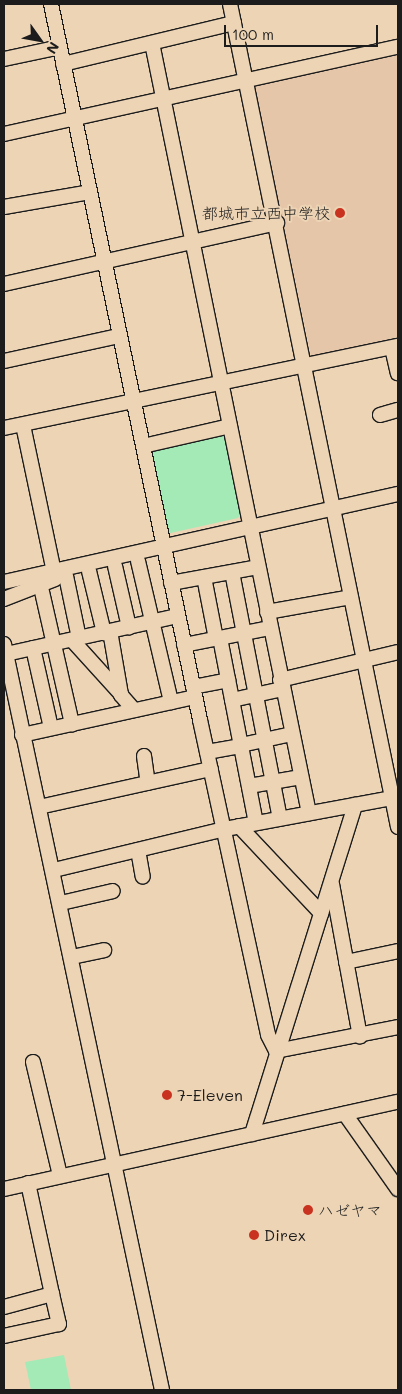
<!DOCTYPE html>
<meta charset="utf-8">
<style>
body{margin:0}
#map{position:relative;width:402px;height:1394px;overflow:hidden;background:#edd4b5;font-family:Mali,"Klee One",sans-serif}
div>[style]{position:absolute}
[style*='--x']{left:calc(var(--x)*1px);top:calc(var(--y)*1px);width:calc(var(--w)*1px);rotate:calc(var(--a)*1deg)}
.built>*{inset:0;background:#e6c6a9}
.green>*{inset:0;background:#a4eab6}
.roads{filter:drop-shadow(1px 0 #1c1c1c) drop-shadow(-1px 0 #1c1c1c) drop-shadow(0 1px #1c1c1c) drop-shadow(0 -1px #1c1c1c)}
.minor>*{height:14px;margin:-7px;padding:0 7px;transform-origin:7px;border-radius:7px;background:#edd4b5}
.dots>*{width:14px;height:14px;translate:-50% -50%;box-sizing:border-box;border:2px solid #edd4b5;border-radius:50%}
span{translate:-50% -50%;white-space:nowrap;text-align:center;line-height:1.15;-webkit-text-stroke:4px #edd4b5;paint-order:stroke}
.poi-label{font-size:16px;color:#1c1c1c}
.right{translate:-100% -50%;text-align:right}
.left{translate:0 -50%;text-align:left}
.frame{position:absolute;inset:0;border:5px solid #1c1c1c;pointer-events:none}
.north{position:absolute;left:15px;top:15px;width:50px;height:50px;-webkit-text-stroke:4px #edd4b5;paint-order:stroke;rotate:122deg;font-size:14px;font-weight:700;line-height:20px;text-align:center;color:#1c1c1c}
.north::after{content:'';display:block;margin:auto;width:18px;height:22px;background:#1c1c1c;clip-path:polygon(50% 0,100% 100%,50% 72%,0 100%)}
.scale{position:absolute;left:224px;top:25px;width:154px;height:22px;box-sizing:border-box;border:2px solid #1c1c1c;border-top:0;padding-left:6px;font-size:15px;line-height:18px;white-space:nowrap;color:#1c1c1c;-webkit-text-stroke:4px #edd4b5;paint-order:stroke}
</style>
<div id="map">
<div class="built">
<i style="clip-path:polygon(398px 53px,398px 337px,311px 356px,255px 89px,258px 84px)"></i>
</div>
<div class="green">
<i style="clip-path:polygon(224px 430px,242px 512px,238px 518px,166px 534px,147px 447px)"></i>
<i style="clip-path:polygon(64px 1355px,71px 1390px,31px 1390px,25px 1362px)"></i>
</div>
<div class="roads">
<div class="minor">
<i style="--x:51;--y:4;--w:731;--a:78.24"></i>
<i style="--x:200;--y:720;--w:322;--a:77.8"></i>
<i style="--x:268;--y:1035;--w:18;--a:63"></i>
<i style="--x:230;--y:4;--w:840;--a:78.46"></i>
<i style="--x:152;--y:43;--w:786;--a:78.48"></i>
<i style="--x:4;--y:59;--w:57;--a:-12.1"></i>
<i style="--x:63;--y:64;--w:176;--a:-13.5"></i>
<i style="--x:4;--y:134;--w:403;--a:-12.5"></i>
<i style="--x:4;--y:207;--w:87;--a:-9.9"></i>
<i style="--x:4;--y:284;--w:280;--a:-12.6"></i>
<i style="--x:392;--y:348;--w:26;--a:77"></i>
<i style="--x:4;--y:361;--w:118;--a:-12.3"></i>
<i style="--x:380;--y:415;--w:19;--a:-16"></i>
<i style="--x:23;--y:425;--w:150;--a:78.1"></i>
<i style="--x:4;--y:428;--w:402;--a:-11.8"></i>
<i style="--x:143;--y:446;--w:89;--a:-12.9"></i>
<i style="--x:138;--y:561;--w:145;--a:76.8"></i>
<i style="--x:115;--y:566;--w:63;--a:77.1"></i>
<i style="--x:89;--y:571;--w:64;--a:76.4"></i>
<i style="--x:232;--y:572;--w:251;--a:79"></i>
<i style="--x:66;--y:576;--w:63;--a:78.2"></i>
<i style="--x:204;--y:577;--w:63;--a:79"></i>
<i style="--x:4;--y:582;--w:404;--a:-12.6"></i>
<i style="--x:40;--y:583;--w:145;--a:77.2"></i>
<i style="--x:171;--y:583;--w:88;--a:-10.4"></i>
<i style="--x:4;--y:599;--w:55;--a:-21.4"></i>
<i style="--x:267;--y:612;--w:85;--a:-10.1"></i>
<i style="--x:110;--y:631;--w:65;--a:80.2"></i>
<i style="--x:121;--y:695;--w:20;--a:49"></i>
<i style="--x:220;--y:638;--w:188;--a:79"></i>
<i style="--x:72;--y:640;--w:73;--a:47.8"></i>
<i style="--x:4;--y:644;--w:763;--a:78.04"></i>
<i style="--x:184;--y:645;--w:88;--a:-11.2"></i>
<i style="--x:33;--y:648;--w:82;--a:77.3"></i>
<i style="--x:6;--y:654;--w:176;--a:-12.5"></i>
<i style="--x:280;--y:680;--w:121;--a:-13.3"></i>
<i style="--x:193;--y:687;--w:36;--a:-11"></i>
<i style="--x:232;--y:700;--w:51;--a:-12.4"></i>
<i style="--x:22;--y:735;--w:177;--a:-12.4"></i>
<i style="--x:241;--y:745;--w:52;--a:-12.2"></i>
<i style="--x:207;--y:752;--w:35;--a:-10"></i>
<i style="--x:144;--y:756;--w:27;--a:82"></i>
<i style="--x:249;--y:786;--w:53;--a:-9.8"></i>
<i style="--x:39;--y:807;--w:176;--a:-12.5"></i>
<i style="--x:239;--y:826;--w:120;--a:46.7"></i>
<i style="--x:138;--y:850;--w:27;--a:80"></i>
<i style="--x:54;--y:870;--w:176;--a:-13.5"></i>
<i style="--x:225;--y:829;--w:176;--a:-10.5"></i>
<i style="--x:332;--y:884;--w:155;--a:79.6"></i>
<i style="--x:61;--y:903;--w:53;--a:-13"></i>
<i style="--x:72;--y:957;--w:33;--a:-12"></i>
<i style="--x:346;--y:962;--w:53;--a:-11.9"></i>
<i style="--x:276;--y:1051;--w:124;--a:-11.1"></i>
<i style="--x:33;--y:1062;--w:116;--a:76.6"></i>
<i style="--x:345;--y:1114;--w:92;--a:54.8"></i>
<i style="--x:252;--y:1134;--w:345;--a:-72.6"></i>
<i style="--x:28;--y:1183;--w:114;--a:77.8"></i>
<i style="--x:4;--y:1189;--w:403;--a:-12.5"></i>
<i style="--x:4;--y:1307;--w:50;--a:-15.2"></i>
<i style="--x:52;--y:1294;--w:31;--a:77"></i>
<i style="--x:59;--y:1324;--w:56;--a:167.7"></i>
</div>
</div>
<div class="dots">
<i style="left:340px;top:213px;background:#c8321e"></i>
<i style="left:167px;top:1095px;background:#c8321e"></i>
<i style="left:308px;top:1210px;background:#c8321e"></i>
<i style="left:254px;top:1235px;background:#c8321e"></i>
</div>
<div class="poi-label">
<span class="right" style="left:330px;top:213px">都城市立西中学校</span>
<span class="left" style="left:177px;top:1095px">7-Eleven</span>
<span class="left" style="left:318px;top:1210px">ハゼヤマ</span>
<span class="left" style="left:264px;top:1235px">Direx</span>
</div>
<div class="frame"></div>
<div class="north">N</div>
<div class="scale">100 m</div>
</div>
